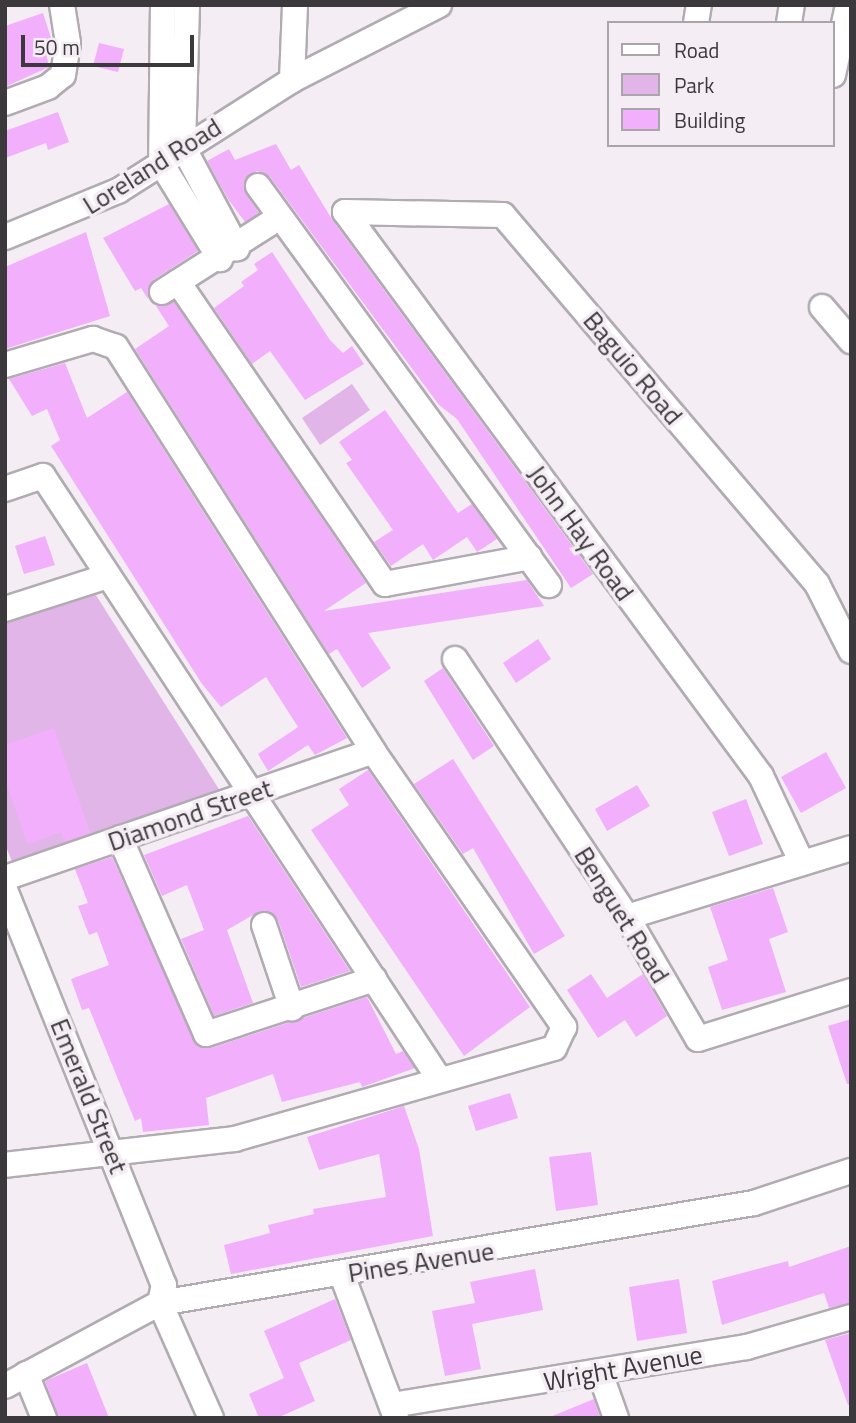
<!DOCTYPE html>
<style>
body{margin:0}
#map{position:relative;width:856px;height:1423px;overflow:hidden;background:#f4edf4;font-family:"Titillium Web",sans-serif}
div>[style]{position:absolute}
[style*='--x']{left:calc(var(--x)*1px);top:calc(var(--y)*1px);width:calc(var(--w)*1px);rotate:calc(var(--a)*1deg)}
.green>*{inset:0;background:#e2b5e8}
.building>*{inset:0;background:#f2affc}
.roads{filter:drop-shadow(2px 0 #b1abb2) drop-shadow(-2px 0 #b1abb2) drop-shadow(0 2px #b1abb2) drop-shadow(0 -2px #b1abb2)}
.minor>*{height:24px;margin:-12px;padding:0 12px;transform-origin:12px;border-radius:12px;background:#fff}
span{translate:-50% -50%;white-space:nowrap;text-align:center;line-height:1.15;-webkit-text-stroke:7px #f4edf4;paint-order:stroke}
.street-label{font-size:26px;color:#3b393b}
.frame{position:absolute;inset:0;border:7px solid #3b393b;pointer-events:none}
.legend{position:absolute;left:607px;top:21px;width:228px;height:126px;box-sizing:border-box;background:#f4edf4;border:2px solid #aaa5aa;margin:0;padding:9px 12px;list-style:none;font-size:21px;color:#3b393b}
.legend li{display:flex;align-items:center;gap:14px;height:35px}
.legend b{width:35px;border:2px solid #aaa5aa}
.scale{position:absolute;left:21px;top:35px;width:173px;height:32px;box-sizing:border-box;border:4px solid #3b393b;border-top:0;padding-left:9px;font-size:21px;line-height:24px;white-space:nowrap;color:#3b393b;-webkit-text-stroke:5px #f4edf4;paint-order:stroke}
</style>
<div id="map">
<div class="green">
<i style="clip-path:polygon(352px 384px,370px 410px,320px 445px,302px 418px)"></i>
<i style="clip-path:polygon(94px 592px,222px 794px,13px 864px,5px 844px,5px 621px)"></i>
</div>
<div class="building">
<i style="clip-path:polygon(43px 13px,52px 41px,44px 43px,49px 67px,5px 87px,5px 26px)"></i>
<i style="clip-path:polygon(99px 43px,124px 49px,118px 72px,93px 66px)"></i>
<i style="clip-path:polygon(58px 112px,69px 142px,48px 150px,46px 143px,5px 158px,5px 131px)"></i>
<i style="clip-path:polygon(276px 144px,291px 170px,299px 165px,333px 221px,593px 574px,571px 588px,457px 419px,439px 405px,270px 177px,257px 171px,245px 179px,246px 194px,259px 213px,245px 222px,228px 199px,207px 161px,229px 149px,235px 160px)"></i>
<i style="clip-path:polygon(169px 204px,198px 251px,153px 280px,148px 299px,141px 288px,135px 291px,103px 238px)"></i>
<i style="clip-path:polygon(86px 232px,110px 316px,5px 349px,5px 267px)"></i>
<i style="clip-path:polygon(272px 252px,330px 340px,343px 353px,352px 346px,364px 364px,305px 400px,270px 351px,252px 364px,214px 308px,244px 286px,241px 282px,258px 270px,254px 264px)"></i>
<i style="clip-path:polygon(174px 302px,366px 583px,324px 611px,527px 580px,544px 606px,368px 633px,391px 668px,362px 688px,337px 649px,329px 654px,135px 349px,169px 326px,156px 306px)"></i>
<i style="clip-path:polygon(65px 363px,87px 418px,127px 392px,347px 738px,315px 755px,308px 745px,268px 771px,258px 754px,298px 727px,266px 677px,221px 707px,202px 684px,51px 446px,60px 440px,47px 409px,32px 416px,9px 379px)"></i>
<i style="clip-path:polygon(385px 410px,458px 513px,472px 504px,497px 539px,477px 552px,467px 537px,433px 560px,423px 544px,391px 566px,374px 542px,393px 530px,346px 463px,352px 460px,339px 442px)"></i>
<i style="clip-path:polygon(45px 536px,55px 565px,24px 574px,15px 546px)"></i>
<i style="clip-path:polygon(538px 639px,551px 659px,516px 683px,503px 663px)"></i>
<i style="clip-path:polygon(443px 668px,494px 746px,473px 760px,424px 681px)"></i>
<i style="clip-path:polygon(54px 728px,90px 833px,65px 842px,61px 832px,28px 844px,5px 780px,5px 745px)"></i>
<i style="clip-path:polygon(826px 752px,846px 788px,801px 813px,781px 777px)"></i>
<i style="clip-path:polygon(453px 759px,565px 936px,534px 954px,473px 848px,463px 854px,414px 784px)"></i>
<i style="clip-path:polygon(368px 770px,530px 1007px,464px 1056px,311px 830px,349px 805px,339px 789px)"></i>
<i style="clip-path:polygon(637px 785px,650px 806px,607px 831px,595px 809px)"></i>
<i style="clip-path:polygon(746px 799px,763px 844px,729px 856px,712px 812px)"></i>
<i style="clip-path:polygon(248px 816px,350px 971px,301px 987px,278px 920px,260px 911px,227px 930px,253px 1003px,214px 1016px,181px 939px,204px 930px,187px 885px,162px 896px,144px 855px)"></i>
<i style="clip-path:polygon(112px 857px,197px 1046px,211px 1048px,367px 997px,396px 1054px,403px 1051px,415px 1068px,362px 1087px,360px 1082px,282px 1102px,273px 1074px,206px 1098px,209px 1125px,143px 1132px,141px 1118px,135px 1121px,89px 1008px,82px 1010px,71px 979px,109px 965px,97px 932px,89px 935px,78px 906px,88px 903px,75px 869px)"></i>
<i style="clip-path:polygon(773px 888px,788px 932px,769px 939px,786px 992px,722px 1010px,708px 967px,728px 960px,710px 907px)"></i>
<i style="clip-path:polygon(591px 974px,607px 998px,643px 974px,667px 1016px,636px 1037px,625px 1020px,598px 1038px,567px 990px)"></i>
<i style="clip-path:polygon(851px 1019px,851px 1084px,847px 1084px,828px 1026px)"></i>
<i style="clip-path:polygon(510px 1093px,518px 1118px,476px 1131px,468px 1106px)"></i>
<i style="clip-path:polygon(404px 1106px,419px 1149px,433px 1236px,231px 1274px,224px 1245px,270px 1233px,268px 1225px,314px 1214px,313px 1209px,386px 1197px,379px 1154px,319px 1170px,307px 1137px)"></i>
<i style="clip-path:polygon(591px 1152px,598px 1205px,556px 1211px,549px 1157px)"></i>
<i style="clip-path:polygon(851px 1246px,851px 1303px,829px 1308px,824px 1293px,722px 1325px,712px 1281px,788px 1261px,789px 1267px)"></i>
<i style="clip-path:polygon(535px 1269px,543px 1310px,472px 1324px,481px 1369px,445px 1376px,432px 1311px,475px 1303px,470px 1282px)"></i>
<i style="clip-path:polygon(679px 1279px,687px 1333px,637px 1341px,629px 1287px)"></i>
<i style="clip-path:polygon(335px 1299px,351px 1340px,299px 1363px,315px 1401px,277px 1418px,259px 1418px,249px 1394px,284px 1378px,264px 1331px)"></i>
<i style="clip-path:polygon(851px 1333px,851px 1405px,848px 1405px,825px 1340px)"></i>
<i style="clip-path:polygon(87px 1363px,109px 1418px,59px 1418px,45px 1381px)"></i>
<i style="clip-path:polygon(594px 1399px,600px 1418px,551px 1418px,550px 1417px)"></i>
</div>
<div class="roads">
<div class="minor">
<i style="--x:163;--y:5;--w:158;--a:90.7"></i>
<i style="--x:161;--y:163;--w:113;--a:58.4"></i>
<i style="--x:187;--y:5;--w:142;--a:91.6"></i>
<i style="--x:183;--y:147;--w:115;--a:61.9"></i>
<i style="--x:696;--y:23;--w:18;--a:-81"></i>
<i style="--x:789;--y:23;--w:18;--a:-81"></i>
<i style="--x:833;--y:75;--w:72;--a:-77.9"></i>
<i style="--x:292;--y:80;--w:75;--a:-87.7"></i>
<i style="--x:5;--y:103;--w:46;--a:-20.4"></i>
<i style="--x:48;--y:87;--w:19;--a:-39"></i>
<i style="--x:63;--y:75;--w:32;--a:-81"></i>
<i style="--x:68;--y:43;--w:38;--a:-99"></i>
<i style="--x:258;--y:186;--w:494;--a:53.9"></i>
<i style="--x:345;--y:212;--w:701;--a:53.59"></i>
<i style="--x:761;--y:776;--w:96;--a:64.8"></i>
<i style="--x:345;--y:212;--w:158;--a:1.1"></i>
<i style="--x:503;--y:215;--w:485;--a:49.6"></i>
<i style="--x:817;--y:584;--w:75;--a:63.1"></i>
<i style="--x:5;--y:237;--w:122;--a:-22.2"></i>
<i style="--x:118;--y:191;--w:206;--a:-32.5"></i>
<i style="--x:292;--y:80;--w:165;--a:-27"></i>
<i style="--x:178;--y:282;--w:366;--a:55.6"></i>
<i style="--x:385;--y:584;--w:147;--a:-10.5"></i>
<i style="--x:162;--y:292;--w:138;--a:-32.5"></i>
<i style="--x:822;--y:307;--w:45;--a:49.5"></i>
<i style="--x:5;--y:365;--w:92;--a:-16.5"></i>
<i style="--x:93;--y:339;--w:24;--a:19"></i>
<i style="--x:116;--y:347;--w:479;--a:57.5"></i>
<i style="--x:373;--y:751;--w:336;--a:55.3"></i>
<i style="--x:564;--y:1027;--w:23;--a:115"></i>
<i style="--x:554;--y:1048;--w:332;--a:164.1"></i>
<i style="--x:235;--y:1139;--w:231;--a:173.6"></i>
<i style="--x:5;--y:489;--w:40;--a:-18.9"></i>
<i style="--x:43;--y:476;--w:719;--a:56.69"></i>
<i style="--x:5;--y:609;--w:108;--a:-17.8"></i>
<i style="--x:455;--y:659;--w:310;--a:56.3"></i>
<i style="--x:627;--y:917;--w:141;--a:59.8"></i>
<i style="--x:698;--y:1039;--w:160;--a:-17.4"></i>
<i style="--x:120;--y:838;--w:214;--a:66.3"></i>
<i style="--x:206;--y:1034;--w:177;--a:-18.1"></i>
<i style="--x:5;--y:878;--w:389;--a:-19"></i>
<i style="--x:5;--y:890;--w:426;--a:68.1"></i>
<i style="--x:164;--y:1285;--w:18;--a:103"></i>
<i style="--x:160;--y:1303;--w:126;--a:66.1"></i>
<i style="--x:627;--y:917;--w:234;--a:-17.1"></i>
<i style="--x:264;--y:925;--w:88;--a:71.4"></i>
<i style="--x:342;--y:1275;--w:153;--a:69.3"></i>
<i style="--x:600;--y:1373;--w:48;--a:70.4"></i>
<i style="--x:26;--y:1374;--w:48;--a:67.8"></i>
<i style="--x:5;--y:1386;--w:176;--a:-28.2"></i>
<i style="--x:160;--y:1303;--w:602;--a:-9.56"></i>
<i style="--x:754;--y:1203;--w:102;--a:-18.3"></i>
<i style="--x:392;--y:1405;--w:360;--a:-9.3"></i>
<i style="--x:747;--y:1347;--w:108;--a:-16.1"></i>
</div>
</div>
<div class="street-label">
<span style="left:152px;top:166px;rotate:-32deg">Loreland Road</span>
<span style="left:633px;top:368px;rotate:50deg">Baguio Road</span>
<span style="left:581px;top:533px;rotate:54deg">John Hay Road</span>
<span style="left:190px;top:815px;rotate:-19deg">Diamond Street</span>
<span style="left:622px;top:915px;rotate:58deg">Benguet Road</span>
<span style="left:89px;top:1096px;rotate:68deg">Emerald Street</span>
<span style="left:421px;top:1262px;rotate:-9deg">Pines Avenue</span>
<span style="left:623px;top:1368px;rotate:-10deg">Wright Avenue</span>
</div>
<div class="frame"></div>
<ul class="legend">
<li><b style="height:9px;background:#fff"></b>Road</li>
<li><b style="height:19px;background:#e2b5e8"></b>Park</li>
<li><b style="height:19px;background:#f2affc"></b>Building</li>
</ul>
<div class="scale">50 m</div>
</div>
